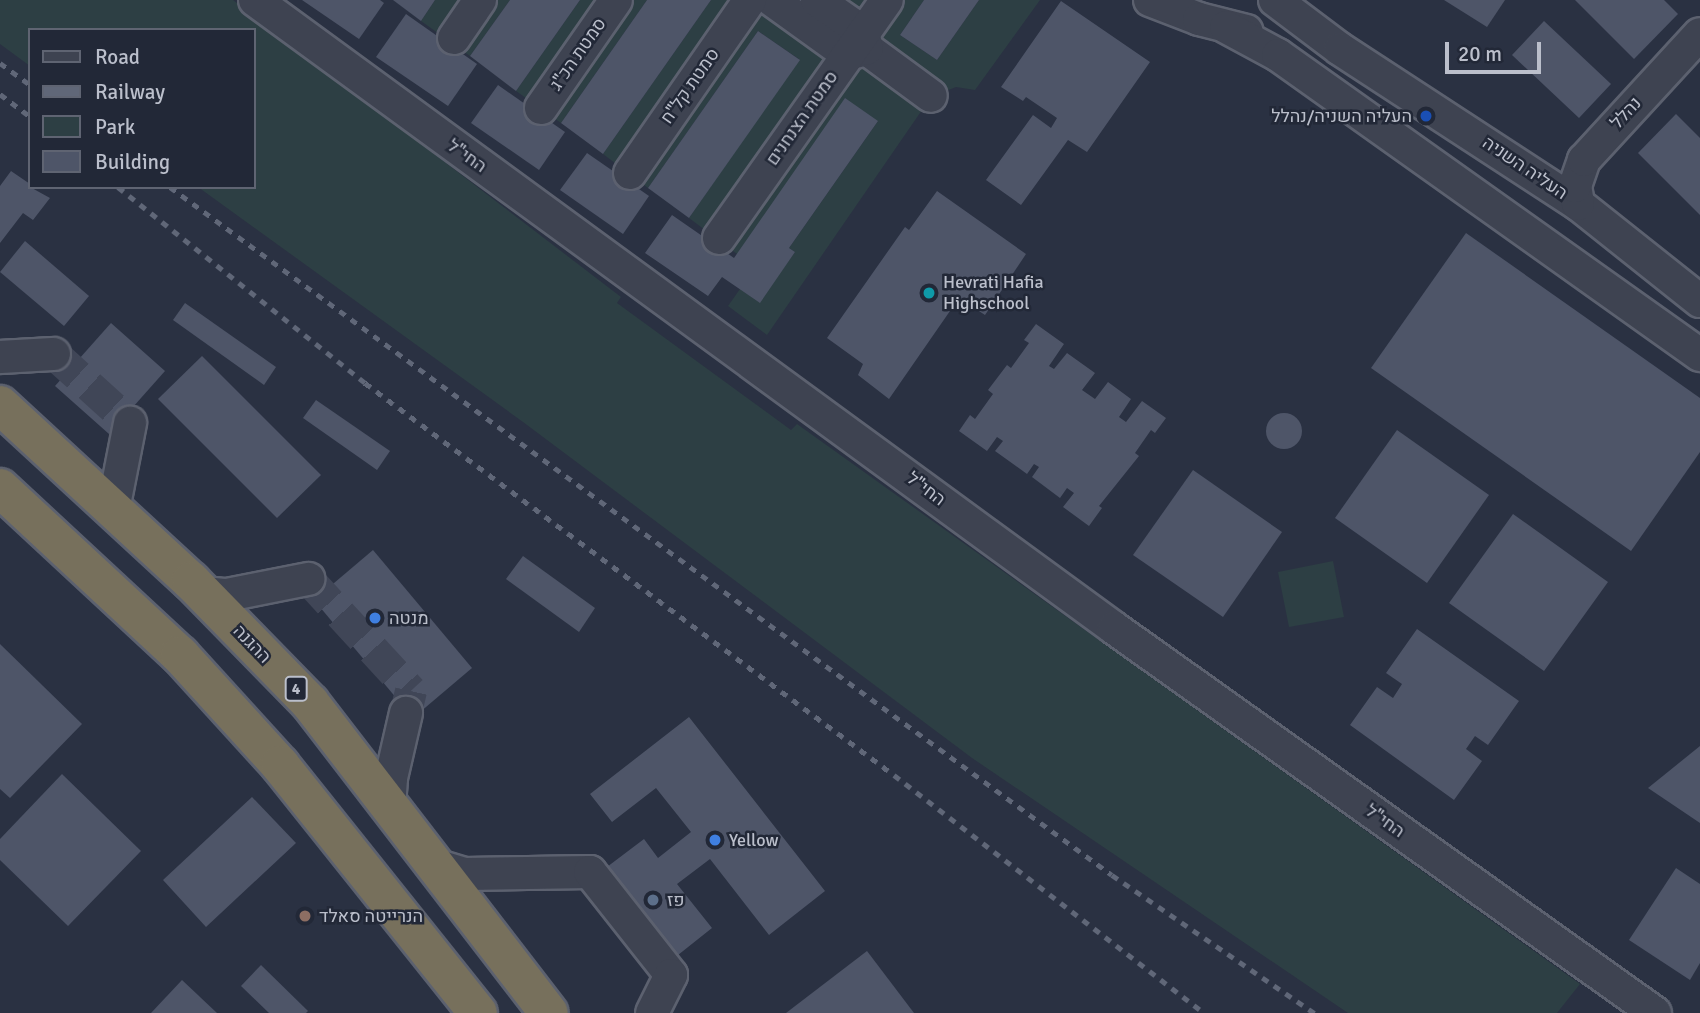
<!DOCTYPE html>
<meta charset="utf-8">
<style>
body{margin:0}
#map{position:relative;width:1700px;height:1013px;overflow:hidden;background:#2a3142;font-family:Signika,Heebo,sans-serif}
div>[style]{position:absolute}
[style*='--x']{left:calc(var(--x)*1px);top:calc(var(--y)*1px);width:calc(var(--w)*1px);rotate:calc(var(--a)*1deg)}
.green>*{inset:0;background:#2d3f44}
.building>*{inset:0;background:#4e5568}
.round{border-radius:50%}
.minor-tunnel>*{height:32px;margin-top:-16px;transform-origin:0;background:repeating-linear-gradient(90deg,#404657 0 32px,transparent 0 48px)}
.roads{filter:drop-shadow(2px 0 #5c616f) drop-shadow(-2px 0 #5c616f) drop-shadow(0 2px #5c616f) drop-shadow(0 -2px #5c616f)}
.minor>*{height:32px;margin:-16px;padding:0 16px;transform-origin:16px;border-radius:16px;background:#3e4351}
.highway>*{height:38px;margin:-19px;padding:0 19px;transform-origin:19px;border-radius:19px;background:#77705c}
.rail>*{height:5px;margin-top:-2.5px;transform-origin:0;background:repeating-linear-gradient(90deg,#606778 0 7px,transparent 0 14px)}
.dots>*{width:19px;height:19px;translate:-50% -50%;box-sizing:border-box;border:4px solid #222837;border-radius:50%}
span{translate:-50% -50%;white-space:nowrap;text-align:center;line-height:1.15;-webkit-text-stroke:5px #222837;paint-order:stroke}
.shield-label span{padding:2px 5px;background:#222837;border:2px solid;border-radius:5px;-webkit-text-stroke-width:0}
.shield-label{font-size:16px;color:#bbbfcb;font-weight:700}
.street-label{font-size:18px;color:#bbbfcb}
.poi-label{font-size:18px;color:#bbbfcb}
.right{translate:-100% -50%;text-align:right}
.left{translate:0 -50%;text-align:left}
.legend{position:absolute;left:28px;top:28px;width:228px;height:161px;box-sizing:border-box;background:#222837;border:2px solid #5f6472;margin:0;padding:9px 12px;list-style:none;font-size:21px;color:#bbbfcb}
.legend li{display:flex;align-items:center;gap:14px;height:35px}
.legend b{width:35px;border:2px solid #5f6472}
.scale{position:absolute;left:1445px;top:42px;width:96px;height:32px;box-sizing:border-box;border:4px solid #bbbfcb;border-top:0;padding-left:9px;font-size:21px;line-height:24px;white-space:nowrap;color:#bbbfcb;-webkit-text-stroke:5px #222837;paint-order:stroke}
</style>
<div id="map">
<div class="green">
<i style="clip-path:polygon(0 0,233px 0,621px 297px,617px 303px,791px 430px,797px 424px,1580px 984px,1557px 1013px,1348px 1013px,972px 758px,523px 422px,198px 187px,254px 187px,254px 30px,30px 30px,30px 66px,0 44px)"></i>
<i style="clip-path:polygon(435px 0,510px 0,470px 56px,421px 21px)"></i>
<i style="clip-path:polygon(580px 0,647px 0,561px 123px,516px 91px)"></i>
<i style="clip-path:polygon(711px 0,924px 0,900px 35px,937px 60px,979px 0,1040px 0,975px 90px,956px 87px,931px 97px,767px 335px,728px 306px,740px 289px,759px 302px,795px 252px,789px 248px,878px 121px,737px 254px,689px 218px,799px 59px,758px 31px,648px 188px,603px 154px)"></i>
<i style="clip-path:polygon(1333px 561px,1344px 617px,1289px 627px,1278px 572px)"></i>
</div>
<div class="building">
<i style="clip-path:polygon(302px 0,380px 0,384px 3px,359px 39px)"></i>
<i style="clip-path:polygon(393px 0,435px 0,421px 21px)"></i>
<i style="clip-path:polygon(510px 0,580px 0,516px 91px,470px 56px)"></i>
<i style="clip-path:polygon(647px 0,711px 0,603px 154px,561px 123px)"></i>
<i style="clip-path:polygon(924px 0,979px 0,937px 60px,900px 35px)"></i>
<i style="clip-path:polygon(1444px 0,1505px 0,1487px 27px)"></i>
<i style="clip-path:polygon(1575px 0,1664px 0,1678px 14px,1634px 59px)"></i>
<i style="clip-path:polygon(1061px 1px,1150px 62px,1087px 152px,1068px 140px,1021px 205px,986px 180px,1033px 115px,1051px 128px,1057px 118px,1026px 97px,1023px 101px,1001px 87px)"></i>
<i style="clip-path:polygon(406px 14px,477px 64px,448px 106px,376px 57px)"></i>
<i style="clip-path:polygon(1544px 21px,1611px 84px,1579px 118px,1512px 55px)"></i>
<i style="clip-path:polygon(758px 31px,800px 60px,689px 218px,648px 188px)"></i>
<i style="clip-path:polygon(498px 85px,565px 132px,539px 170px,471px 123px)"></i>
<i style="clip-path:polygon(845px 98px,878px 121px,789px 248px,795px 252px,760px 303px,722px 277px,708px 296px,645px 253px,672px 215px,734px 258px)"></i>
<i style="clip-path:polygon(1676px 114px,1700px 138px,1700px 215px,1638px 153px)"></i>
<i style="clip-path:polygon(587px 153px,649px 196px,623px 234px,560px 190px)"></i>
<i style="clip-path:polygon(11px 171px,30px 184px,30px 187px,50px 198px,33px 220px,23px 213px,0 243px,0 186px)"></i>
<i style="clip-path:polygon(937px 191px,1026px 254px,985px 315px,959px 298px,889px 399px,858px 375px,863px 364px,827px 338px,905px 227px,909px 230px)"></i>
<i style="clip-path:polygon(1466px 233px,1700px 398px,1700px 452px,1631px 551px,1371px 368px)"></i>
<i style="clip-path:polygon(25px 241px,89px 296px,64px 326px,0 272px)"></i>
<i style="clip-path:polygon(185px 303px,276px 367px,264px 385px,173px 320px)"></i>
<i style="clip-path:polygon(111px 323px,165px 371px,109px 434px,55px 386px)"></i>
<i style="clip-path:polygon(1036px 324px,1064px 344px,1049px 366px,1054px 369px,1067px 353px,1095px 373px,1082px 390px,1095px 399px,1108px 382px,1131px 399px,1119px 417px,1126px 422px,1142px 401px,1166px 418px,1155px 433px,1151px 430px,1135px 453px,1139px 456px,1099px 506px,1102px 508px,1089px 526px,1063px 507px,1074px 493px,1067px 488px,1060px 498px,1032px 477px,1039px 467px,1034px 464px,1027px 474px,995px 451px,1003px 441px,997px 437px,987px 451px,959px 431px,970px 415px,975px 419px,993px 394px,988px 390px,1007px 365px,1011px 368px,1029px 343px,1024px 340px)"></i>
<i style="clip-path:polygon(202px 356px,321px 475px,277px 518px,158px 399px)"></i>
<i style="clip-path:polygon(316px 400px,390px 451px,377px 470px,303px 418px)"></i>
<i class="round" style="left:1266px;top:413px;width:36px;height:36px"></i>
<i style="clip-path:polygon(1397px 430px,1489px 495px,1427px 583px,1335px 518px)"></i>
<i style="clip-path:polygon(1193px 470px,1282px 532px,1223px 617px,1133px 555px)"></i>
<i style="clip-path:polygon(1513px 514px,1608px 582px,1544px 671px,1449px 603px)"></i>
<i style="clip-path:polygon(373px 550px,472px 668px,413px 718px,314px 600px)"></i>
<i style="clip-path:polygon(523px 556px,595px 608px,579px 632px,506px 579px)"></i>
<i style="clip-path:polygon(1417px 629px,1519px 701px,1488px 745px,1475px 736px,1466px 749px,1482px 761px,1454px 800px,1350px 725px,1377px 687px,1393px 698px,1402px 684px,1386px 673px)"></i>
<i style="clip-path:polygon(0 644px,82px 724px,10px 798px,0 789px)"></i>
<i style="clip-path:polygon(689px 717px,825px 891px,769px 935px,710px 859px,677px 884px,712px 928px,673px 959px,603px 870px,644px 839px,658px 858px,691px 832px,656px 788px,612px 822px,590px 794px)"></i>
<i style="clip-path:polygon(1700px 746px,1700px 823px,1648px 788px)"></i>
<i style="clip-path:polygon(62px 774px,141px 851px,68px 926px,0 860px,0 839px)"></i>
<i style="clip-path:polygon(252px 797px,296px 843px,206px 927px,163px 880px)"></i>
<i style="clip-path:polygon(1676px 868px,1700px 884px,1700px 963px,1690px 980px,1629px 940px)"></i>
<i style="clip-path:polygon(867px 951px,914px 1013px,786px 1013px)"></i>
<i style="clip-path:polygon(261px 965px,308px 1011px,306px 1013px,269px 1013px,241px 986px)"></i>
<i style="clip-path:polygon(182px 980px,217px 1013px,151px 1013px)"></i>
</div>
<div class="minor-tunnel">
<i style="--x:54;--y:354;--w:103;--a:42.2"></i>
<i style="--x:308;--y:579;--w:152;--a:47.4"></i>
<i style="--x:411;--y:691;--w:23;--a:103"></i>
</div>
<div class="roads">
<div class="minor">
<i style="--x:255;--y:0;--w:1064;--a:36.17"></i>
<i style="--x:1114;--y:628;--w:664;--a:35.44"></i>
<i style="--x:772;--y:0;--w:92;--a:35.8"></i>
<i style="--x:847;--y:54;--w:21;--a:-14"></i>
<i style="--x:867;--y:49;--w:79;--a:36.3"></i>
<i style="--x:817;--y:0;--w:56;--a:34.8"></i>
<i style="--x:863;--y:32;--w:17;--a:77"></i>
<i style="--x:1150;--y:0;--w:53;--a:21.2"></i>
<i style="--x:1199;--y:19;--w:49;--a:14.3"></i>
<i style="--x:1275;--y:0;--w:81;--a:37"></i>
<i style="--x:1340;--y:49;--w:284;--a:33.1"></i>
<i style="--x:1578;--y:204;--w:156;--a:38.5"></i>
<i style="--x:1226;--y:27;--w:59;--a:28.3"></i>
<i style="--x:1278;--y:55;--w:518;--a:35.41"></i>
<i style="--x:454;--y:38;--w:46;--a:-55.6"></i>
<i style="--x:541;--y:108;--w:131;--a:-55.2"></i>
<i style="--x:630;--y:173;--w:211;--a:-55.3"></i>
<i style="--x:1578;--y:204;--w:18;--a:-99"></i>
<i style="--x:1575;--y:186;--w:28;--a:-71"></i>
<i style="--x:1584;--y:160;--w:171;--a:-47.4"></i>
<i style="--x:719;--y:238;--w:291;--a:-54.8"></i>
<i style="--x:0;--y:357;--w:54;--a:-3.2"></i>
<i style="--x:113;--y:510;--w:89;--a:-78.9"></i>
<i style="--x:203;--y:593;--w:24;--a:5"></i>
<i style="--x:227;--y:595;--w:83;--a:-11.2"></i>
<i style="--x:389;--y:807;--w:29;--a:-86"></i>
<i style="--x:391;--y:778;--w:67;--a:-77"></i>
<i style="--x:435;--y:865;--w:31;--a:17"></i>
<i style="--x:465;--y:874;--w:125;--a:-0.9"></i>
<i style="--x:590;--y:872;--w:131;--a:51.8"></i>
<i style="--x:671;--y:975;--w:42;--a:116.6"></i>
</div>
<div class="highway">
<i style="--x:0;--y:405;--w:260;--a:42.7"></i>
<i style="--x:191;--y:581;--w:170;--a:45.7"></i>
<i style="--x:310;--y:703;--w:391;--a:52.4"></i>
<i style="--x:0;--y:488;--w:246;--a:42.9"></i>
<i style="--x:180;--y:655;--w:149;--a:47.7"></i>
<i style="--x:280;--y:765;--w:317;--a:51.4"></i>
</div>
</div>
<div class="rail">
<i style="--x:0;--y:63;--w:37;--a:36"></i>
<i style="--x:0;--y:94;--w:38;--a:37"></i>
<i style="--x:118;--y:187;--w:315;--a:38.4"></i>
<i style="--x:365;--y:383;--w:658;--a:36.54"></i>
<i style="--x:894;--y:775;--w:391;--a:37.5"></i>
<i style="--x:170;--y:187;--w:1166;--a:36.14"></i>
<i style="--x:1112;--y:875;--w:245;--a:34.3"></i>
</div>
<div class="dots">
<i style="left:1426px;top:116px;background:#1a4fb4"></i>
<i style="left:929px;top:293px;background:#0f9aa8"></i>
<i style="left:375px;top:618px;background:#3f7fe0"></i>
<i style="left:715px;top:840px;background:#3f7fe0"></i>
<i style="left:653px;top:900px;background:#5c6f8a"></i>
<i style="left:305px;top:916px;background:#8d6e63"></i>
</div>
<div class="shield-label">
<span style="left:296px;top:689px">4</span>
</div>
<div class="street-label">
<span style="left:578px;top:54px;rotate:-55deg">סמטת הכ"ג</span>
<span style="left:690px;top:86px;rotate:-55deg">סמטת קל"ח</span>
<span style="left:1626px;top:113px;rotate:-47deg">נהלל</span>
<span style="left:802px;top:118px;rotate:-55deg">סמטת הצנחנים</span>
<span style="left:467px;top:156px;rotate:35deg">החי"ל</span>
<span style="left:1525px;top:168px;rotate:34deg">העליה השניה</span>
<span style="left:926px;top:489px;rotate:37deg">החי"ל</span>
<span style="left:252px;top:644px;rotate:46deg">ההגנה</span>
<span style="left:1385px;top:821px;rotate:35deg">החי"ל</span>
</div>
<div class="poi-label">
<span class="right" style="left:1412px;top:116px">העליה השניה/נהלל</span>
<span class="left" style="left:943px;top:293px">Hevrati Hafia<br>Highschool</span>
<span class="left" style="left:389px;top:618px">מנטה</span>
<span class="left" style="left:729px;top:840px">Yellow</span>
<span class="left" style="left:667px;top:900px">פז</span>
<span class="left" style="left:319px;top:916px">הנרייטה סאלד</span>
</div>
<ul class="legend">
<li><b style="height:9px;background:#3e4351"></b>Road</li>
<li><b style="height:9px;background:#606778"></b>Railway</li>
<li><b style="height:19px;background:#2d3f44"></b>Park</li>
<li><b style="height:19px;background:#4e5568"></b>Building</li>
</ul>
<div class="scale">20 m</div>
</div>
